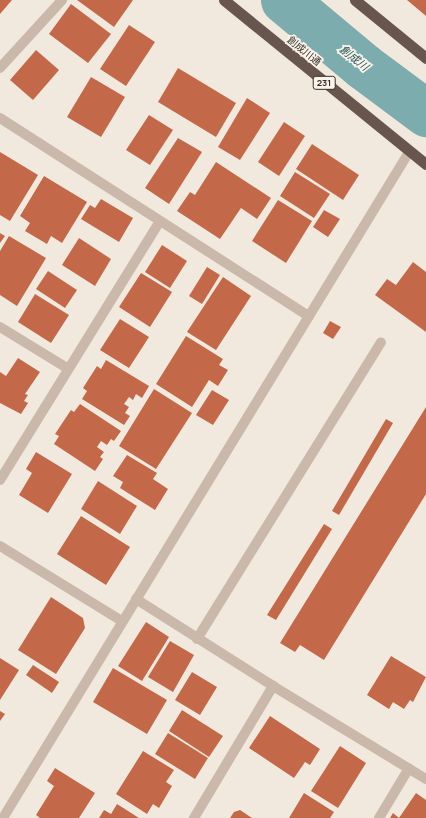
<!DOCTYPE html>
<meta charset="utf-8">
<style>
body{margin:0}
#map{position:relative;width:426px;height:818px;overflow:hidden;background:#f2e9de;font-family:Manrope,"Noto Sans JP",sans-serif}
div>[style]{position:absolute}
[style*='--x']{left:calc(var(--x)*1px);top:calc(var(--y)*1px);width:calc(var(--w)*1px);rotate:calc(var(--a)*1deg)}
.river>*{height:47px;margin:-23.5px;padding:0 23.5px;transform-origin:23.5px;border-radius:23.5px;background:#7dacae}
.building>*{inset:0;background:#c3694a}
.service>*{height:10px;margin:-5px;padding:0 5px;transform-origin:5px;border-radius:5px;background:#cab9aa}
.minor>*{height:10px;margin:-5px;padding:0 5px;transform-origin:5px;border-radius:5px;background:#cab9aa}
.trunk>*{height:11px;margin:-5.5px;padding:0 5.5px;transform-origin:5.5px;border-radius:5.5px;background:#68564e}
span{translate:-50% -50%;white-space:nowrap;text-align:center;line-height:1.15;-webkit-text-stroke:3.5px #f9f3ea;paint-order:stroke}
.shield-label span{padding:1px 3px;background:#f9f3ea;border:1px solid;border-radius:3px;-webkit-text-stroke-width:0}
.shield-label{font-size:9px;color:#372e29;font-weight:700}
.street-label{font-size:10px;color:#372e29}
.water-label{font-size:11px;color:#1f5458;font-style:italic}
</style>
<div id="map">
<div class="river">
<i style="--x:284;--y:0;--w:103;--a:39.9"></i>
<i style="--x:363;--y:66;--w:79;--a:36.7"></i>
</div>
<div class="building">
<i style="clip-path:polygon(0 0,12px 0,0 14px)"></i>
<i style="clip-path:polygon(77px 0,133px 0,114px 27px)"></i>
<i style="clip-path:polygon(407px 0,426px 0,426px 16px)"></i>
<i style="clip-path:polygon(71px 4px,111px 34px,88px 63px,49px 34px)"></i>
<i style="clip-path:polygon(129px 25px,155px 42px,126px 86px,100px 69px)"></i>
<i style="clip-path:polygon(36px 50px,59px 70px,33px 100px,10px 80px)"></i>
<i style="clip-path:polygon(178px 68px,236px 103px,216px 137px,158px 102px)"></i>
<i style="clip-path:polygon(91px 77px,125px 97px,101px 137px,67px 117px)"></i>
<i style="clip-path:polygon(247px 98px,270px 113px,240px 160px,218px 147px)"></i>
<i style="clip-path:polygon(149px 115px,173px 130px,150px 165px,126px 150px)"></i>
<i style="clip-path:polygon(284px 122px,305px 136px,279px 176px,258px 162px)"></i>
<i style="clip-path:polygon(178px 138px,202px 152px,169px 204px,145px 188px)"></i>
<i style="clip-path:polygon(312px 144px,359px 175px,343px 200px,296px 169px)"></i>
<i style="clip-path:polygon(0 152px,38px 175px,10px 221px,0 215px)"></i>
<i style="clip-path:polygon(216px 162px,271px 198px,257px 219px,241px 208px,220px 239px,177px 211px,190px 192px,195px 195px)"></i>
<i style="clip-path:polygon(295px 172px,330px 194px,314px 218px,280px 196px)"></i>
<i style="clip-path:polygon(44px 176px,87px 202px,62px 243px,51px 236px,47px 244px,25px 231px,30px 223px,20px 216px)"></i>
<i style="clip-path:polygon(101px 199px,133px 218px,119px 242px,81px 219px,90px 205px,95px 208px)"></i>
<i style="clip-path:polygon(278px 200px,312px 221px,286px 263px,252px 241px)"></i>
<i style="clip-path:polygon(324px 210px,340px 219px,328px 237px,313px 227px)"></i>
<i style="clip-path:polygon(0 233px,5px 236px,0 243px)"></i>
<i style="clip-path:polygon(9px 236px,46px 258px,17px 306px,0 295px,0 251px)"></i>
<i style="clip-path:polygon(79px 238px,111px 259px,95px 286px,62px 265px)"></i>
<i style="clip-path:polygon(162px 245px,187px 261px,170px 288px,145px 272px)"></i>
<i style="clip-path:polygon(413px 262px,426px 272px,426px 332px,375px 295px,387px 279px,396px 285px)"></i>
<i style="clip-path:polygon(207px 267px,220px 275px,202px 304px,189px 296px)"></i>
<i style="clip-path:polygon(48px 271px,77px 290px,65px 308px,36px 289px)"></i>
<i style="clip-path:polygon(141px 273px,172px 292px,150px 327px,119px 307px)"></i>
<i style="clip-path:polygon(223px 277px,251px 296px,216px 350px,187px 332px)"></i>
<i style="clip-path:polygon(35px 294px,69px 315px,51px 343px,18px 322px)"></i>
<i style="clip-path:polygon(120px 319px,149px 337px,129px 368px,100px 350px)"></i>
<i style="clip-path:polygon(330px 321px,341px 327px,333px 339px,323px 333px)"></i>
<i style="clip-path:polygon(186px 336px,223px 359px,219px 365px,228px 370px,218px 386px,209px 380px,192px 407px,156px 384px)"></i>
<i style="clip-path:polygon(18px 358px,40px 372px,25px 394px,28px 395px,24px 401px,28px 403px,21px 414px,0 403px,0 372px,6px 376px)"></i>
<i style="clip-path:polygon(106px 360px,149px 386px,142px 398px,136px 394px,133px 400px,129px 397px,124px 404px,129px 407px,125px 413px,130px 416px,124px 425px,82px 399px,87px 391px,83px 388px,97px 366px,101px 369px)"></i>
<i style="clip-path:polygon(154px 389px,192px 413px,156px 469px,119px 446px)"></i>
<i style="clip-path:polygon(212px 390px,229px 400px,213px 425px,196px 415px)"></i>
<i style="clip-path:polygon(80px 404px,121px 431px,114px 441px,111px 439px,107px 445px,101px 441px,97px 447px,104px 452px,100px 457px,103px 459px,95px 471px,54px 444px,59px 436px,55px 434px,71px 410px,74px 412px)"></i>
<i style="clip-path:polygon(426px 407px,426px 494px,324px 660px,300px 645px,295px 652px,280px 643px)"></i>
<i style="clip-path:polygon(386px 419px,393px 423px,339px 515px,332px 511px)"></i>
<i style="clip-path:polygon(36px 452px,72px 474px,48px 513px,19px 495px,32px 473px,26px 469px)"></i>
<i style="clip-path:polygon(127px 455px,157px 473px,153px 479px,168px 489px,155px 510px,120px 488px,123px 482px,113px 476px)"></i>
<i style="clip-path:polygon(98px 481px,137px 506px,120px 534px,81px 509px)"></i>
<i style="clip-path:polygon(81px 516px,130px 547px,106px 585px,57px 554px)"></i>
<i style="clip-path:polygon(324px 524px,332px 529px,276px 620px,267px 615px)"></i>
<i style="clip-path:polygon(51px 597px,83px 618px,85px 628px,56px 674px,18px 650px)"></i>
<i style="clip-path:polygon(146px 622px,169px 637px,142px 681px,118px 666px)"></i>
<i style="clip-path:polygon(170px 641px,194px 655px,173px 692px,148px 677px)"></i>
<i style="clip-path:polygon(391px 656px,426px 677px,413px 702px,410px 700px,404px 709px,393px 702px,389px 709px,367px 695px)"></i>
<i style="clip-path:polygon(0 658px,19px 670px,0 700px)"></i>
<i style="clip-path:polygon(33px 665px,59px 682px,52px 693px,26px 675px)"></i>
<i style="clip-path:polygon(113px 668px,167px 700px,147px 734px,93px 702px)"></i>
<i style="clip-path:polygon(192px 672px,217px 687px,200px 715px,175px 700px)"></i>
<i style="clip-path:polygon(182px 710px,223px 736px,209px 757px,169px 731px)"></i>
<i style="clip-path:polygon(0 711px,5px 714px,0 721px)"></i>
<i style="clip-path:polygon(270px 716px,320px 749px,310px 765px,305px 762px,294px 778px,249px 748px)"></i>
<i style="clip-path:polygon(168px 733px,208px 758px,195px 779px,155px 754px)"></i>
<i style="clip-path:polygon(340px 746px,366px 763px,338px 808px,311px 791px)"></i>
<i style="clip-path:polygon(143px 751px,174px 770px,166px 782px,172px 786px,159px 808px,153px 804px,147px 814px,116px 794px)"></i>
<i style="clip-path:polygon(55px 768px,95px 793px,79px 818px,40px 818px,36px 815px,54px 786px,47px 781px)"></i>
<i style="clip-path:polygon(304px 793px,334px 812px,330px 818px,289px 818px)"></i>
<i style="clip-path:polygon(416px 793px,426px 800px,426px 818px,390px 818px,393px 813px,399px 818px)"></i>
<i style="clip-path:polygon(117px 804px,139px 818px,99px 818px,104px 810px,111px 814px)"></i>
<i style="clip-path:polygon(240px 810px,252px 818px,230px 818px,234px 812px)"></i>
</div>
<div class="service">
<i style="--x:197;--y:639;--w:349;--a:-58.2"></i>
</div>
<div class="minor">
<i style="--x:0;--y:68;--w:92;--a:-47.6"></i>
<i style="--x:0;--y:118;--w:367;--a:32.7"></i>
<i style="--x:0;--y:327;--w:79;--a:31.5"></i>
<i style="--x:0;--y:480;--w:304;--a:-58.3"></i>
<i style="--x:0;--y:546;--w:143;--a:31.6"></i>
<i style="--x:136;--y:599;--w:162;--a:32.4"></i>
<i style="--x:273;--y:686;--w:179;--a:31.3"></i>
<i style="--x:3;--y:818;--w:780;--a:-58.63"></i>
<i style="--x:194;--y:818;--w:154;--a:-59.1"></i>
<i style="--x:379;--y:818;--w:58;--a:-59"></i>
</div>
<div class="trunk">
<i style="--x:224;--y:0;--w:260;--a:39.1"></i>
<i style="--x:355;--y:0;--w:92;--a:39.2"></i>
</div>
<div class="shield-label">
<span style="left:324px;top:83px">231</span>
</div>
<div class="street-label">
<span style="left:304px;top:51px;rotate:39deg">創成川通</span>
</div>
<div class="water-label">
<span style="left:354px;top:58px;rotate:39deg">創成川</span>
</div>
</div>
